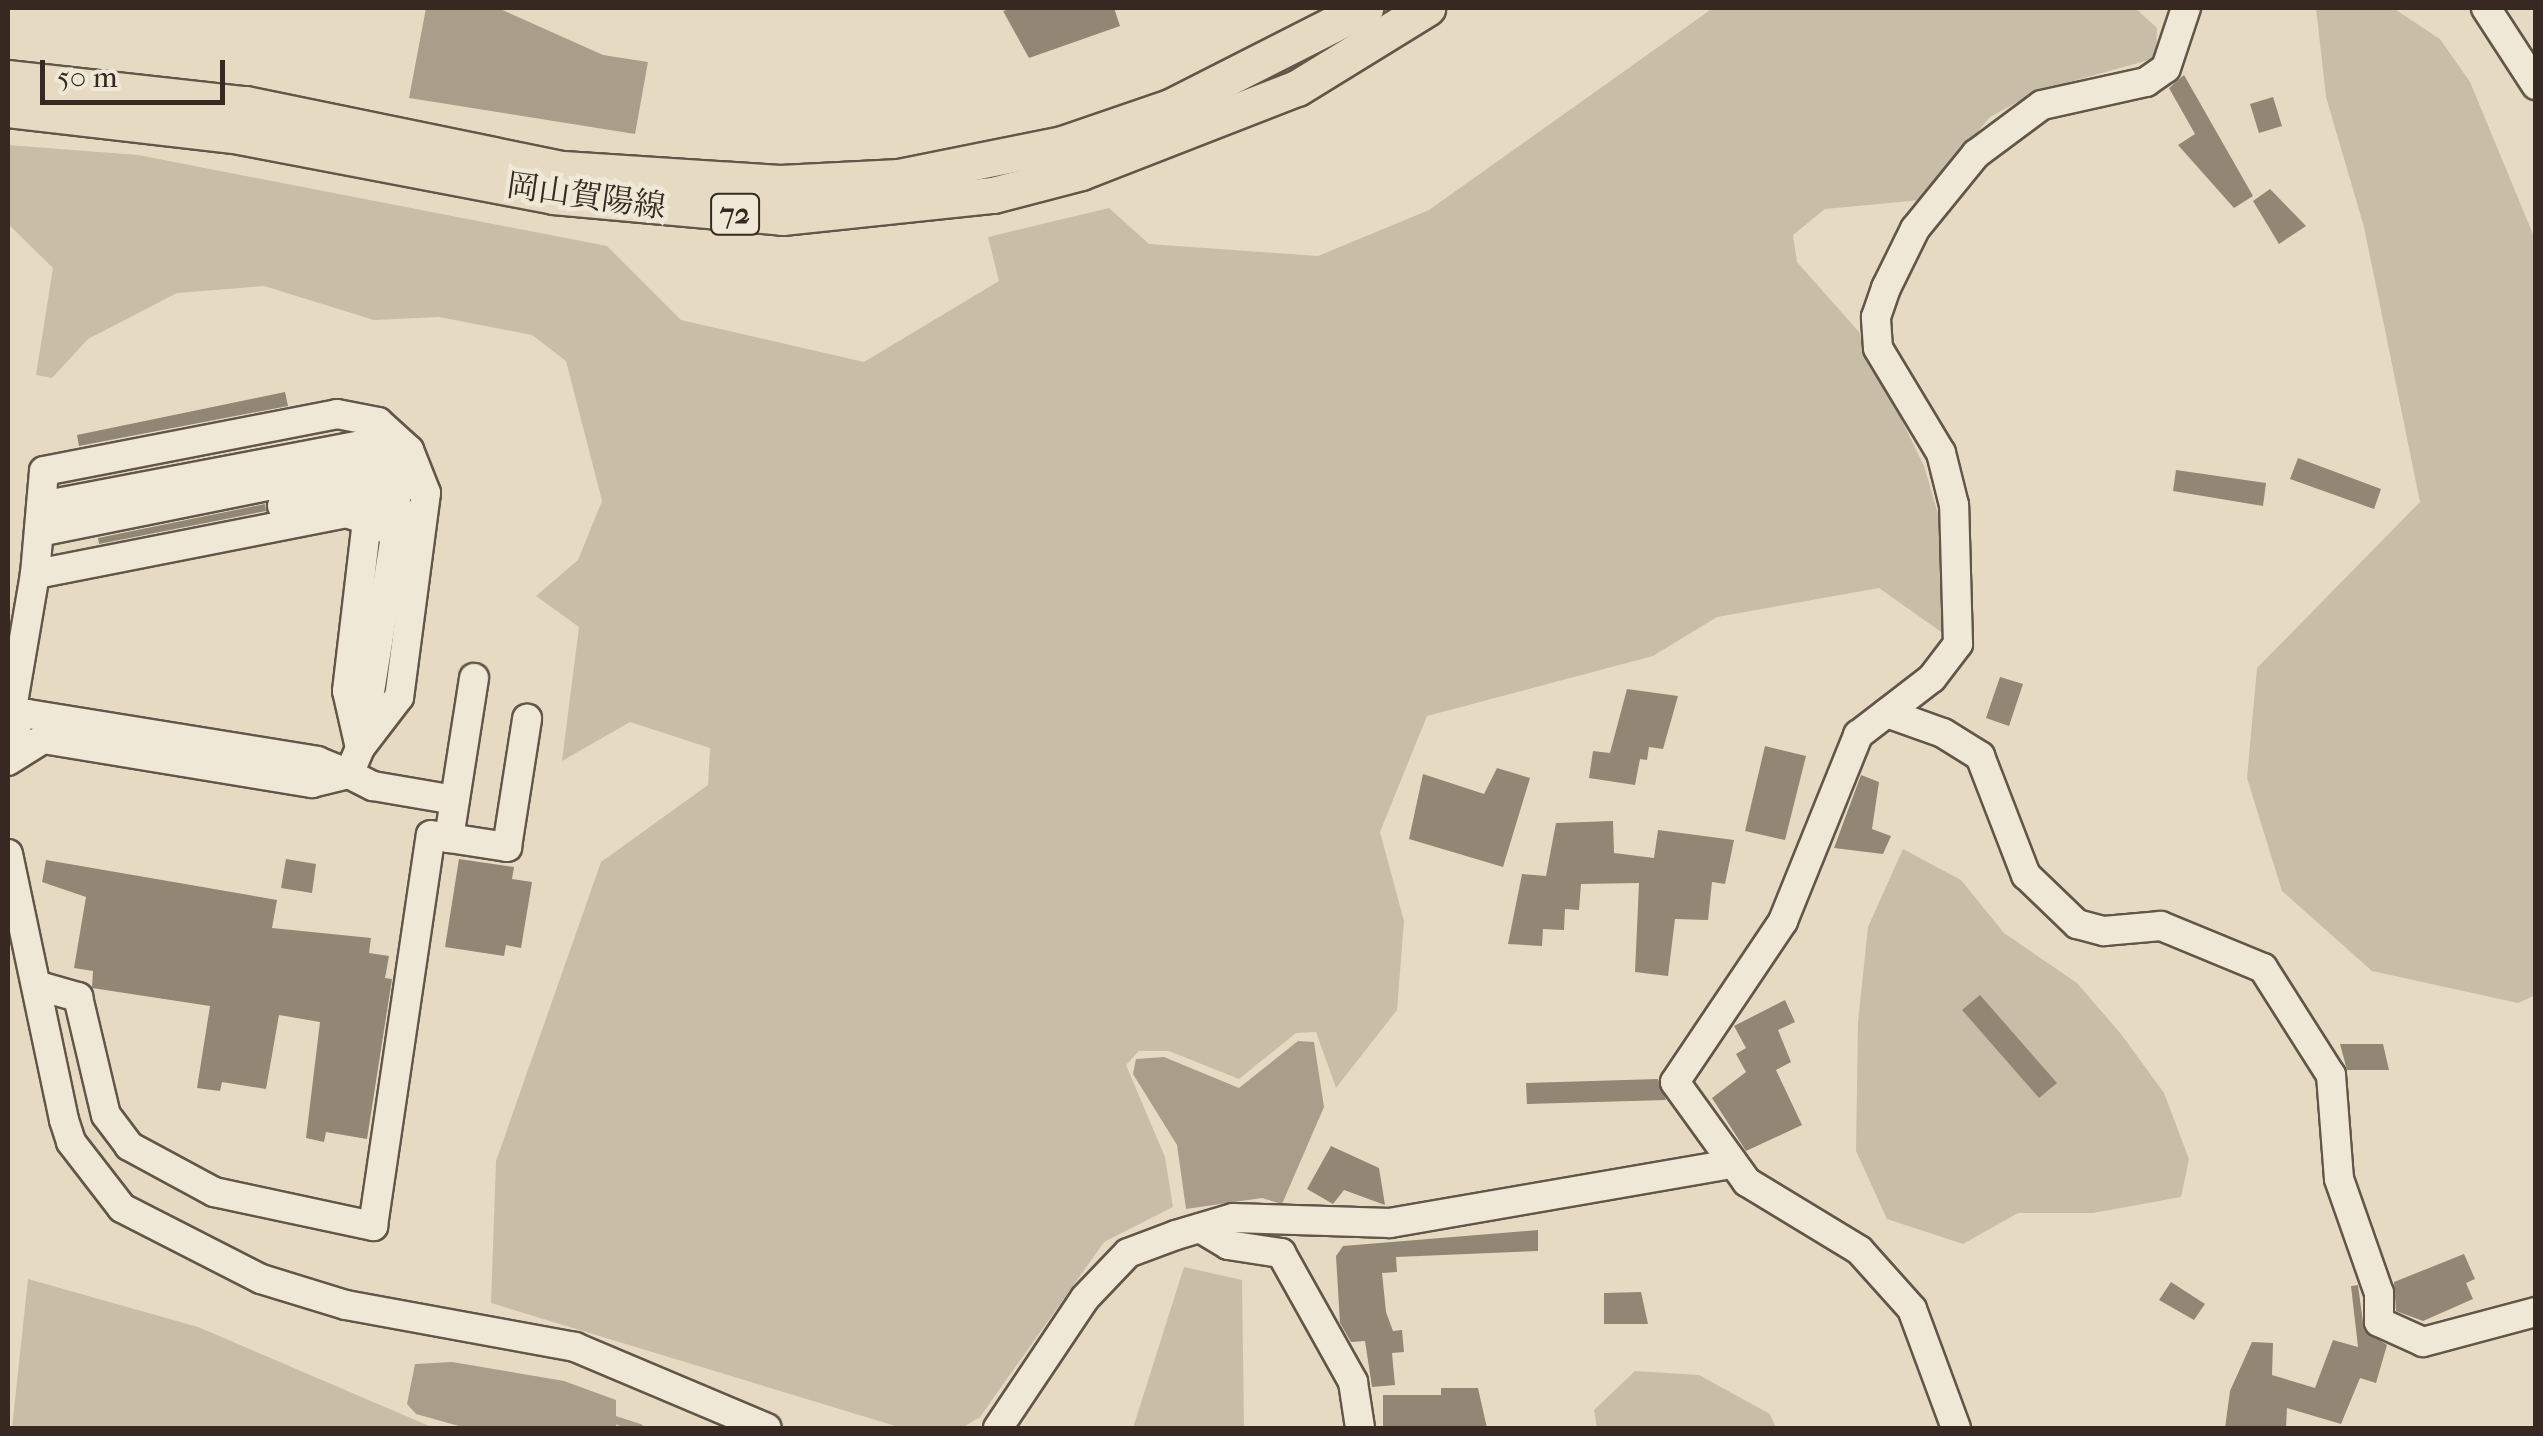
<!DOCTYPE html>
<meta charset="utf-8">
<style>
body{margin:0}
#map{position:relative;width:2543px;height:1436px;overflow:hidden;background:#e6dbc2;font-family:"IM FELL French Canon","Noto Serif JP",serif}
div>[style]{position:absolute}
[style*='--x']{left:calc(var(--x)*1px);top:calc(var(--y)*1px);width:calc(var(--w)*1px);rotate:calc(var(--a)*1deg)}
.green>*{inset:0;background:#c8bda7}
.water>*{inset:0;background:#aa9e8b}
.stream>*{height:8px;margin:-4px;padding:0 4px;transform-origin:4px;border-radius:4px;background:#aa9e8b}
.building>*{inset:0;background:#928675}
.roads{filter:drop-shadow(2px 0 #635649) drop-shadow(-2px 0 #635649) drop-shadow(0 2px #635649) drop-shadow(0 -2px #635649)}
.minor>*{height:28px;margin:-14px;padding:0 14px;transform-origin:14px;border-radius:14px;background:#efe8d7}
.major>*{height:35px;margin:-17.5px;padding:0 17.5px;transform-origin:17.5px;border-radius:17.5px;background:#e6dbc2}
span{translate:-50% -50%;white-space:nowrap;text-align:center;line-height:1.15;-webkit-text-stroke:9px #efe8d7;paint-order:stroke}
.shield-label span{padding:2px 8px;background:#efe8d7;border:2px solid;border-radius:8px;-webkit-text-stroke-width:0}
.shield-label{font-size:30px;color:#372921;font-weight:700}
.street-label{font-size:32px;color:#372921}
.frame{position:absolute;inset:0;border:10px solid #372921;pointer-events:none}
.scale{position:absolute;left:40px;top:60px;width:185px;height:45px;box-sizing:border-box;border:5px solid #372921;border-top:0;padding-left:12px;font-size:30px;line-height:35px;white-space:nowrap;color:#372921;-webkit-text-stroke:8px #efe8d7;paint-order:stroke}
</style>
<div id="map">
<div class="green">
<i style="clip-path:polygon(1713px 8px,2135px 8px,2157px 28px,2156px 58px,2037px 91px,1990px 117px,1921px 200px,1825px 209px,1793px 235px,1797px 262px,1859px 332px,1924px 466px,1939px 517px,1944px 634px,1879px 588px,1717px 617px,1653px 656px,1427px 716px,1380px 832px,1404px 921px,1397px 1010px,1336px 1088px,1316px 1032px,1296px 1033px,1239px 1079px,1169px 1051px,1139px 1051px,1126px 1065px,1165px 1157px,1173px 1207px,1104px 1242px,980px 1417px,962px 1428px,902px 1428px,491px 1303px,496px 1161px,601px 862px,708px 785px,710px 748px,630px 722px,562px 761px,579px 627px,536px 596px,578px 560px,602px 501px,566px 361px,532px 335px,439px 317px,374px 320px,264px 286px,177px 293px,88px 339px,52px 378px,36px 375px,53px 268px,8px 224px,8px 145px,138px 155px,607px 246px,681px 320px,864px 362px,999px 281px,988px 237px,1109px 208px,1149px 244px,1318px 256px,1429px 210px)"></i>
<i style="clip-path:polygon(2316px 8px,2393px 8px,2440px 39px,2470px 82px,2535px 239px,2536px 995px,2518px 1003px,2372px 971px,2282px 891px,2247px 778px,2257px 668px,2420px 502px,2364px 227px,2326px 97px)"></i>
<i style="clip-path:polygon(1903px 849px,1961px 880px,2004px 933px,2077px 983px,2121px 1034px,2164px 1093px,2189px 1159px,2181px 1197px,2093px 1213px,2018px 1213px,1963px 1244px,1887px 1219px,1856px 1151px,1858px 1022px,1868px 927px)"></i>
<i style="clip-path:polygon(1184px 1267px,1242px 1280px,1244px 1428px,1133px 1428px)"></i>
<i style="clip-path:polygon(28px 1279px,198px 1327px,434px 1428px,12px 1428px)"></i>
<i style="clip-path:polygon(1635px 1371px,1699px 1375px,1770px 1414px,1776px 1428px,1597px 1428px,1594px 1410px)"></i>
</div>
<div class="water">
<i style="clip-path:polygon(426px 8px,498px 8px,603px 55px,648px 62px,635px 134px,409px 98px)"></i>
<i style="clip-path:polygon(1298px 1041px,1314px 1042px,1324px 1107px,1282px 1204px,1262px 1198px,1186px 1209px,1177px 1145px,1133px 1074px,1136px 1059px,1164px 1057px,1239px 1088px)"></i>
<i style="clip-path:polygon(452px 1362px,564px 1381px,616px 1400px,616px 1428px,466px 1428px,416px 1414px,407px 1404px,415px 1364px)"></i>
</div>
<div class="stream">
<i style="--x:609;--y:1418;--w:32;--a:18"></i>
</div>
<div class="building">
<i style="clip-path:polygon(1014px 8px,1114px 8px,1120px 26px,1029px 58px,1003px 11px)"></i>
<i style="clip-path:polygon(2184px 75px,2253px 196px,2234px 208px,2178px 145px,2195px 134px,2169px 88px)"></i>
<i style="clip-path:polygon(2273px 97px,2282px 126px,2259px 133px,2250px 104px)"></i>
<i style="clip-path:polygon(2270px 189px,2306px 226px,2279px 244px,2253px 201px)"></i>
<i style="clip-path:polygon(285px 392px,288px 406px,79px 446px,77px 435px)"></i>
<i style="clip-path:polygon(2298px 458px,2381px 489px,2374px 509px,2290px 479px)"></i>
<i style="clip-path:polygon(2176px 470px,2266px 483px,2263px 506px,2173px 491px)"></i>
<i style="clip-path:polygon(265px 504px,266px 511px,99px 544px,98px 538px)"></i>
<i style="clip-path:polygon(2000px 677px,2023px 684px,2009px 726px,1986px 718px)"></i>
<i style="clip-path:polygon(1627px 689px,1678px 696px,1663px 749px,1649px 747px,1647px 760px,1640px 759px,1635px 785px,1589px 778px,1593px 751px,1610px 753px)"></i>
<i style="clip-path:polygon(1765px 746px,1806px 756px,1785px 840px,1745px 831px)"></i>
<i style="clip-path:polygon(1497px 768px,1530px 778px,1503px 867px,1409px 839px,1423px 774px,1484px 794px)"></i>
<i style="clip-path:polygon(1861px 775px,1879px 782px,1872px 829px,1891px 836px,1883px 854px,1834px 848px)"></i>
<i style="clip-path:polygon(1613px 821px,1614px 853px,1654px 858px,1658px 830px,1734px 840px,1725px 884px,1712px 882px,1708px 920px,1675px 919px,1668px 976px,1635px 972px,1639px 883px,1581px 884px,1579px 910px,1565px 909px,1564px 930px,1543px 929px,1542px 946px,1508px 944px,1522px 874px,1546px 876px,1556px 823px)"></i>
<i style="clip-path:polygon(286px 859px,316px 864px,312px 893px,281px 888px)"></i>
<i style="clip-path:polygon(459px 859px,514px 867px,512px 879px,532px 882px,521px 948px,506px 945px,504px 956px,445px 947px)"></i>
<i style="clip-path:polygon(46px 860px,277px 900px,272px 928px,371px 938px,369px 953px,389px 956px,385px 978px,392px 979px,367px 1139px,326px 1132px,324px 1142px,306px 1138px,320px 1022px,279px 1015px,266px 1089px,222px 1082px,220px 1091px,197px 1088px,210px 1006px,92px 988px,93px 971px,74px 968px,86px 897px,42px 882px)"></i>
<i style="clip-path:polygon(1980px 995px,2057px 1083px,2039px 1098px,1962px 1010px)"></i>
<i style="clip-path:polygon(1785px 1000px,1795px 1022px,1778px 1030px,1791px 1062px,1776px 1070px,1802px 1125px,1746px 1151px,1712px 1098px,1746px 1072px,1736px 1054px,1746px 1048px,1734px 1026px)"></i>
<i style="clip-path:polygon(2340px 1044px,2383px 1044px,2389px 1070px,2347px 1070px)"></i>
<i style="clip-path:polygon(1658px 1079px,1666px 1100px,1527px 1104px,1526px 1083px)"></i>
<i style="clip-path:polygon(1331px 1146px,1379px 1168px,1385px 1205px,1344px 1190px,1333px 1204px,1307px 1189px)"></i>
<i style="clip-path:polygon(1538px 1230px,1538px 1251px,1396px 1257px,1397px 1272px,1382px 1273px,1386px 1312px,1393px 1331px,1402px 1330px,1404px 1352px,1392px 1353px,1395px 1385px,1372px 1387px,1365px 1341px,1351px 1342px,1340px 1323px,1336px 1256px,1343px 1246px)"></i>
<i style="clip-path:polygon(2464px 1254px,2475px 1279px,2466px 1283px,2473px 1299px,2423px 1321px,2396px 1311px,2394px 1282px)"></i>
<i style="clip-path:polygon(2171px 1282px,2205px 1304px,2194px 1320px,2159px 1300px)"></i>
<i style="clip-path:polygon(2358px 1285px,2364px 1330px,2387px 1345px,2376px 1383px,2360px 1378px,2341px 1424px,2287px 1408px,2286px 1428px,2225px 1428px,2230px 1391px,2252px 1342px,2273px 1343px,2272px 1375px,2315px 1388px,2333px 1340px,2358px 1347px,2351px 1286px)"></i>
<i style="clip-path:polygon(1641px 1292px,1648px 1324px,1604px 1324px,1604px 1293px)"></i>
<i style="clip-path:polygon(1441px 1388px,1478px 1388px,1487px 1428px,1383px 1428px,1383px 1395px,1441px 1395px)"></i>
</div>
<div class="roads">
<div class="minor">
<i style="--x:2486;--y:8;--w:92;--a:57"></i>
<i style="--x:41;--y:506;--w:326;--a:-10.8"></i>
<i style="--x:361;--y:445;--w:37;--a:22"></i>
<i style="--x:395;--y:459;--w:30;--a:62"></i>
<i style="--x:282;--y:506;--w:79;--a:-10.2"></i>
<i style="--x:360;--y:492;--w:24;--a:36"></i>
<i style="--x:379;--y:506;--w:22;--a:80"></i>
<i style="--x:39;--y:532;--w:324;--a:-11.4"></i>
<i style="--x:357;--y:468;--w:31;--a:19"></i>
<i style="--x:386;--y:478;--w:35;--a:68"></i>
<i style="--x:399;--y:511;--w:229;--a:99.1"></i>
<i style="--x:35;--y:574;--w:103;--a:-85"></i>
<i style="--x:44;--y:471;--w:298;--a:-11"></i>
<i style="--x:337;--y:414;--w:42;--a:11"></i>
<i style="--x:378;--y:422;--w:42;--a:42.1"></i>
<i style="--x:409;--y:450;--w:46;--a:68.4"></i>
<i style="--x:426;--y:493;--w:206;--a:97.5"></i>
<i style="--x:399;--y:697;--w:64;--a:127.4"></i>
<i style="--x:1887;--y:713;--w:59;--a:19.7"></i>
<i style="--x:1943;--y:733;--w:44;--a:31.9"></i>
<i style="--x:1980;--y:756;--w:128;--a:68.9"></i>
<i style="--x:2026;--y:875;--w:71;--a:43.9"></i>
<i style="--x:2077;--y:924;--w:28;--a:15"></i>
<i style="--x:2104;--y:931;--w:57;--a:-5"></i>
<i style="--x:2161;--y:926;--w:110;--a:22.4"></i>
<i style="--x:2263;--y:968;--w:127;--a:57.6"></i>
<i style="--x:2331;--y:1075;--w:104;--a:85.6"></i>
<i style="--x:2339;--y:1179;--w:121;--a:70.7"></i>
<i style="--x:2379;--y:1293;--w:29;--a:90"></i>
<i style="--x:2379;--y:1322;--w:48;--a:24.4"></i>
<i style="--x:2423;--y:1342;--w:117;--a:-14.9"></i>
<i style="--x:8;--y:722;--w:3;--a:-45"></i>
<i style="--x:10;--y:720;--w:19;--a:-18"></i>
<i style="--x:28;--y:714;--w:293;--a:9.2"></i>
<i style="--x:317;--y:761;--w:35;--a:22"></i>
<i style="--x:349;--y:774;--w:28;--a:-67"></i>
<i style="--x:360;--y:748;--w:58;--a:-102.8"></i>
<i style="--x:347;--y:691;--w:172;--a:-83.3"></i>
<i style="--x:367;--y:520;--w:21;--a:-161"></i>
<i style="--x:347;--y:513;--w:318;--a:168.9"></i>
<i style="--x:35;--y:574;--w:148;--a:99.7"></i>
<i style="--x:10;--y:720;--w:30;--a:63"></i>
<i style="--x:8;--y:761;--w:41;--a:-32.2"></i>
<i style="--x:43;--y:739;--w:273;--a:9.3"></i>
<i style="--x:312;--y:783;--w:38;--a:-14"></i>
<i style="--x:349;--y:774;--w:27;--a:27"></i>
<i style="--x:373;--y:786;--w:83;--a:9.7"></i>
<i style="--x:449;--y:838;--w:59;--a:8.8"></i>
<i style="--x:507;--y:847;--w:130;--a:-81.1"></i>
<i style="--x:8;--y:854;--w:272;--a:78.1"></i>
<i style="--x:64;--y:1120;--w:23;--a:72"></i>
<i style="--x:71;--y:1142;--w:83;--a:52.3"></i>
<i style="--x:122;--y:1208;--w:156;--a:27.1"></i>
<i style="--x:261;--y:1279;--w:89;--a:17"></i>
<i style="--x:346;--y:1305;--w:233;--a:10.4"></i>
<i style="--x:575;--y:1347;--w:208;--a:22.9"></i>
<i style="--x:39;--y:986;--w:41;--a:15.8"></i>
<i style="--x:78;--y:997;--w:121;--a:76.7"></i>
<i style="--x:106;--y:1115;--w:39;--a:53"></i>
<i style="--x:129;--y:1146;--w:97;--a:28.4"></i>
<i style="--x:214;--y:1192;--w:163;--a:12.1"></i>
<i style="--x:373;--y:1226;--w:395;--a:-81.6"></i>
<i style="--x:431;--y:835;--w:18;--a:9"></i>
<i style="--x:449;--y:838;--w:162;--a:-81.1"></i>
<i style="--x:1200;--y:1228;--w:33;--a:31"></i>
<i style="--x:1228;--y:1245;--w:54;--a:8.6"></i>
<i style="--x:1281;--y:1253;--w:148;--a:60.8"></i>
<i style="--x:1353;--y:1382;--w:47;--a:81.3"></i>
<i style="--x:998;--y:1428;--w:156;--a:-56.2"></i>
<i style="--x:1085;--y:1298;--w:62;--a:-46.3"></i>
<i style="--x:1128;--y:1253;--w:51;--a:-20.6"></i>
<i style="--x:1176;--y:1235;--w:59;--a:-16.6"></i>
<i style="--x:1233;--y:1218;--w:157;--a:1.8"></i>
<i style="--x:1390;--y:1223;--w:347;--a:-9.8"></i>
<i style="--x:1956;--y:1428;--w:127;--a:-110.3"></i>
<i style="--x:1912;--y:1309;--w:79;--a:-131.9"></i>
<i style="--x:1859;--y:1250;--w:131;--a:-148.7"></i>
<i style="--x:1747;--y:1182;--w:123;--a:-125.8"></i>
<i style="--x:1675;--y:1082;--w:194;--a:-56.1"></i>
<i style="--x:1783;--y:921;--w:201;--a:-68"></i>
<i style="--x:1858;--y:735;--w:93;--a:-37.6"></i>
<i style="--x:1932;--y:678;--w:43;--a:-52.6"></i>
<i style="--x:1958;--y:644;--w:139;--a:-91.6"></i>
<i style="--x:1954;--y:505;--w:54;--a:-104"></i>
<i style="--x:1941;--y:453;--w:122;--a:-121"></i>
<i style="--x:1878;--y:348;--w:31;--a:-94"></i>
<i style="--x:1876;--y:317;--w:31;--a:-71"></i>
<i style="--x:1886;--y:288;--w:66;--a:-63.8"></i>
<i style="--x:1915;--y:229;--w:97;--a:-50.9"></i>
<i style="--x:1976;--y:154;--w:82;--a:-36.6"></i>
<i style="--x:2042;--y:105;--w:107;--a:-12.5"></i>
<i style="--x:2146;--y:82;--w:24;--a:-35"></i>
<i style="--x:2166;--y:68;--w:63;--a:-71.6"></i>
</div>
<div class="major">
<i style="--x:8;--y:78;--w:238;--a:6.3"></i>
<i style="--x:245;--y:104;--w:325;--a:11.6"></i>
<i style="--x:563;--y:169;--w:217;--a:3.7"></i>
<i style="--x:780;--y:183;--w:119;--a:-2.9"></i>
<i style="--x:899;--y:177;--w:166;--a:-11.4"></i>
<i style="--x:1062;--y:144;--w:114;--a:-18.9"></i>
<i style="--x:1170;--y:107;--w:219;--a:-26.9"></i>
<i style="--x:8;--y:109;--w:227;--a:6.6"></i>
<i style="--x:234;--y:135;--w:325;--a:10.8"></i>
<i style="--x:553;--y:196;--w:230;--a:5.2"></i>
<i style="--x:782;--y:217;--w:212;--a:-6"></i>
<i style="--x:993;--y:195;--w:91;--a:-14.6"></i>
<i style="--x:1081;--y:172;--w:232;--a:-21.3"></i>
<i style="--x:1297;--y:88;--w:153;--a:-31.6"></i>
</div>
</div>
<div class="shield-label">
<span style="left:735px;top:214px">72</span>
</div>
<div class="street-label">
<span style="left:586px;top:197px;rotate:8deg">岡山賀陽線</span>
</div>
<div class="frame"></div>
<div class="scale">50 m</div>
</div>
